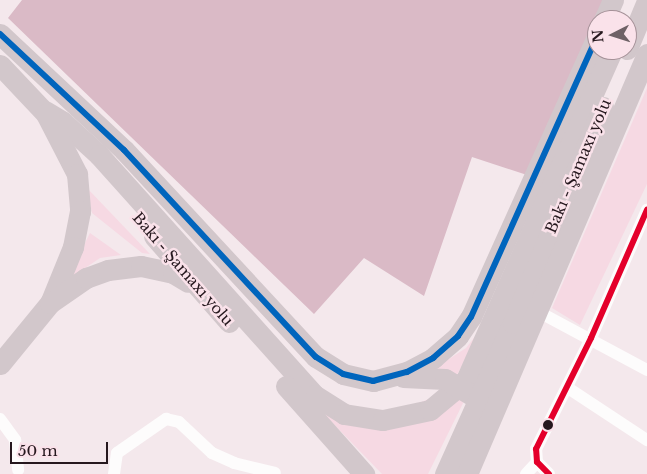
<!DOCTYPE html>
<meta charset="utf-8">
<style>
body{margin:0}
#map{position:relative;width:647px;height:474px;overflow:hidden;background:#f4e8ec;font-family:"Libre Baskerville",serif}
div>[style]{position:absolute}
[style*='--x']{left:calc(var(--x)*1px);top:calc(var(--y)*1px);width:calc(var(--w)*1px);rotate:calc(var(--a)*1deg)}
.green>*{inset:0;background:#f6d9e3}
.forest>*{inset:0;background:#dabac6}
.minor>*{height:12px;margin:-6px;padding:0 6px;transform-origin:6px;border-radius:6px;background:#fdfcfc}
.trunk>*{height:21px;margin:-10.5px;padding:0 10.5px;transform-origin:10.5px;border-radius:10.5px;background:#d2c7cb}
.bus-1>*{height:6px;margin:-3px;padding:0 3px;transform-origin:3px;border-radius:3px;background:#0065bd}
.bus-2>*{height:6px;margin:-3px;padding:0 3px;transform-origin:3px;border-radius:3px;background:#e4002b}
.dots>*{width:14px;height:14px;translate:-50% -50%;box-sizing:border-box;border:2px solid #fae2ea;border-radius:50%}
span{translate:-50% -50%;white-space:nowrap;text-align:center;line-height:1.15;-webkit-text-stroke:5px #fae2ea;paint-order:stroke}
.street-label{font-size:15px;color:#26181e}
.north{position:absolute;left:587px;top:10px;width:50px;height:50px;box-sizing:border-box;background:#fae2ea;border:1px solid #a59198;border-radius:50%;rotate:265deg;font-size:14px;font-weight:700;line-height:20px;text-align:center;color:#26181e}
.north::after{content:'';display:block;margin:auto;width:18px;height:22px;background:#6e6166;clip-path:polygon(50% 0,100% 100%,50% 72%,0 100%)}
.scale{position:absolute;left:10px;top:442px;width:98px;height:22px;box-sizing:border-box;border:2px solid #26181e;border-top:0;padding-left:6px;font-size:15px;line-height:18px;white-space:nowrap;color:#26181e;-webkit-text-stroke:4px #fae2ea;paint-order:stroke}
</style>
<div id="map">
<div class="green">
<i style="clip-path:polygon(647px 88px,647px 184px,580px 325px,552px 308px)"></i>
<i style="clip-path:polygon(87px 188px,150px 254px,142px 253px,92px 213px)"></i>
<i style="clip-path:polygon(90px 233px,121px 255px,100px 258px,66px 281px)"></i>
<i style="clip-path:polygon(481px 329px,457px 375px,435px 368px,466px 348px)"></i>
<i style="clip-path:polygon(474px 381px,428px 474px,382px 474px,322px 412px,361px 426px)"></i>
</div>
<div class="forest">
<i style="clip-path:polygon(22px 0,604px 0,527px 175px,472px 157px,424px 296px,364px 258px,314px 314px,8px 18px)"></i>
</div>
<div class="minor">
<i style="--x:537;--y:311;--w:125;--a:28.2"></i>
<i style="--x:568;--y:388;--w:95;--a:33.4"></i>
<i style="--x:0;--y:419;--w:26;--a:54"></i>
<i style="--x:15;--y:440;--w:30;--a:84"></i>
<i style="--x:114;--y:474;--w:21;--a:-82"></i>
<i style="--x:117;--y:453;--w:60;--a:-34.8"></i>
<i style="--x:166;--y:419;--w:13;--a:13"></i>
<i style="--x:179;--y:422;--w:45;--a:43.2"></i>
<i style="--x:212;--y:453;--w:24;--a:24"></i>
<i style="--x:234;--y:463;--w:42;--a:13.7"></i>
<i style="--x:526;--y:474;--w:16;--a:-47"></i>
<i style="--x:549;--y:474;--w:17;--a:-135"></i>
<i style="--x:537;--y:462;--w:13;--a:-94"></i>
<i style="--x:536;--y:449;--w:124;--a:-63.6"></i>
<i style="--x:591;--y:338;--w:140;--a:-66.4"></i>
</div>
<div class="trunk">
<i style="--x:604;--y:20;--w:22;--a:-66"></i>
<i style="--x:0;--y:34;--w:170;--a:43.1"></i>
<i style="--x:124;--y:150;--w:282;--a:47.2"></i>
<i style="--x:316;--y:357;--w:32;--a:32"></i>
<i style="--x:343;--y:374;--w:31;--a:13"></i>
<i style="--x:373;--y:381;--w:35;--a:-15"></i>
<i style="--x:407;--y:372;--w:30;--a:-28"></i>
<i style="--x:433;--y:358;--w:33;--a:-41"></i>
<i style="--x:458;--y:336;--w:23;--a:-56"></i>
<i style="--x:471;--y:317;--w:308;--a:-65.8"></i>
<i style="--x:627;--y:49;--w:52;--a:-67.4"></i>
<i style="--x:0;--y:65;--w:77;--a:46.6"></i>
<i style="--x:45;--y:111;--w:21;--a:31"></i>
<i style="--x:63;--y:122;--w:49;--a:42.5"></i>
<i style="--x:99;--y:155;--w:322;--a:48.1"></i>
<i style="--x:314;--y:395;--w:36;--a:32"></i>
<i style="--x:344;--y:414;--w:39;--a:9"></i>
<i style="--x:383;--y:420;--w:48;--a:-12"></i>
<i style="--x:430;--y:410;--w:47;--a:-39.8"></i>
<i style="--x:466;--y:380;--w:361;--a:-66.1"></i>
<i style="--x:46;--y:114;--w:68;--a:62.7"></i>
<i style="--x:77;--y:174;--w:37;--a:85"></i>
<i style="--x:80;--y:211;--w:37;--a:101"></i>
<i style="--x:73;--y:247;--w:58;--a:112.2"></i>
<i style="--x:154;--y:236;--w:114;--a:48.9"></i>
<i style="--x:0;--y:364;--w:79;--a:-50.7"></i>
<i style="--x:50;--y:303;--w:44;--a:-34.8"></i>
<i style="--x:86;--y:278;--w:23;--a:-20"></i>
<i style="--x:108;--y:270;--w:33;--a:-7"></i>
<i style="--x:141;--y:266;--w:33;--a:12"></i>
<i style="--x:173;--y:273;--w:17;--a:31"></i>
<i style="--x:403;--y:377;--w:42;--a:2.7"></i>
<i style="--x:445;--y:379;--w:29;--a:31"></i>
<i style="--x:286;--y:386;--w:118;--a:48.4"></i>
<i style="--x:445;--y:474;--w:166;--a:-65.8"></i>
<i style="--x:513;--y:323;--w:234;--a:-67.4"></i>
<i style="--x:467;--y:474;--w:457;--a:-66.8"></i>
</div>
<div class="bus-1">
<i style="--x:0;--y:34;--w:170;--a:43.1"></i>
<i style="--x:124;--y:150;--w:282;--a:47.2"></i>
<i style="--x:316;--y:357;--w:32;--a:32"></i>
<i style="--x:343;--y:374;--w:31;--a:13"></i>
<i style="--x:373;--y:381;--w:35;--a:-15"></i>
<i style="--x:407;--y:372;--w:30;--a:-28"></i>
<i style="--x:433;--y:358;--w:33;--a:-41"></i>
<i style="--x:458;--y:336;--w:23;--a:-56"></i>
<i style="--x:471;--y:317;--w:308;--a:-65.8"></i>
</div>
<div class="bus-2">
<i style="--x:549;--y:474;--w:17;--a:-135"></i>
<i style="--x:537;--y:462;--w:13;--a:-94"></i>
<i style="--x:536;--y:449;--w:124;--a:-63.6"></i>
<i style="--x:591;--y:338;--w:140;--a:-66.4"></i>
</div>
<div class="dots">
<i style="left:548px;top:425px;background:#26181e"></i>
</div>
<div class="street-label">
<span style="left:578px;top:166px;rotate:-67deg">Bakı - Şamaxı yolu</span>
<span style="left:183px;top:269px;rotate:49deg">Bakı - Şamaxı yolu</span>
</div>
<div class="north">N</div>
<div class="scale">50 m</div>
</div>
